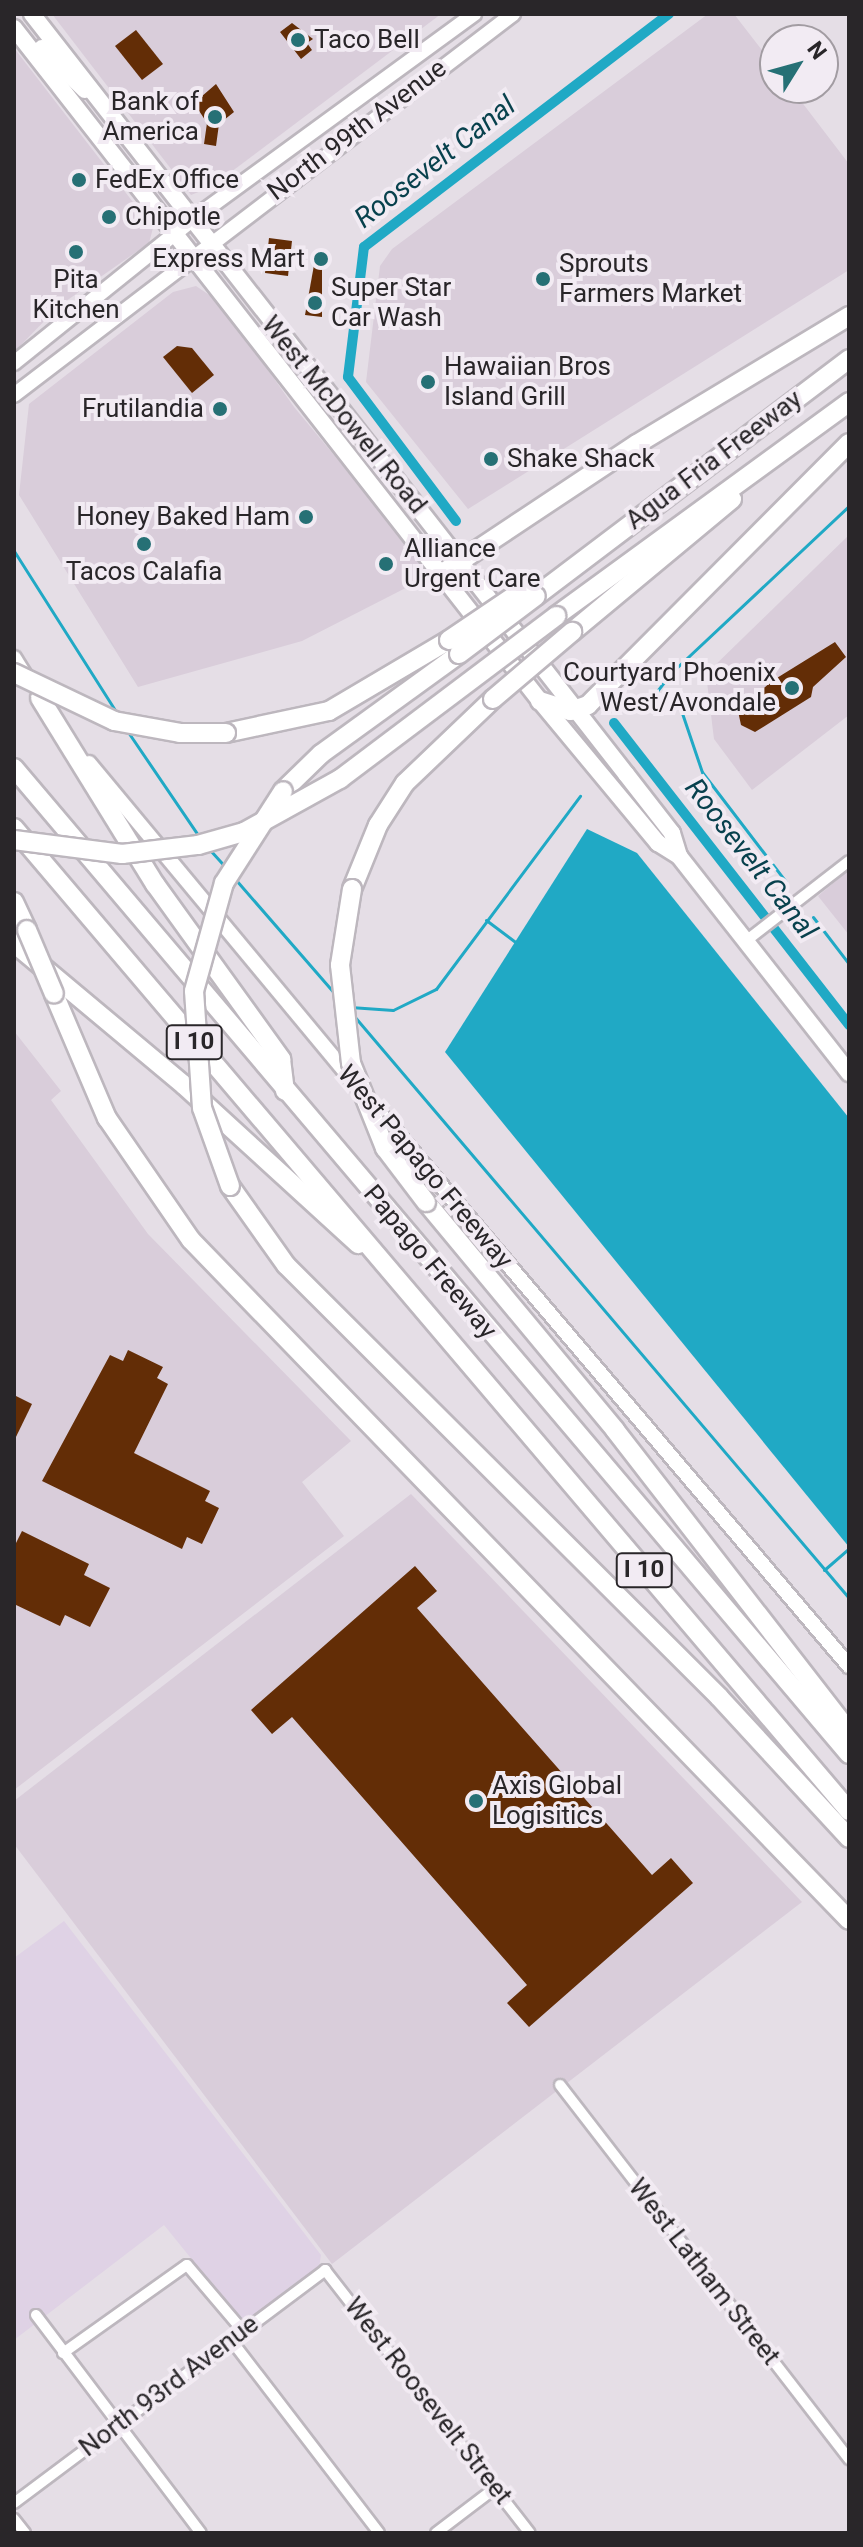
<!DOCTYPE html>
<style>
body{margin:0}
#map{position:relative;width:863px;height:2547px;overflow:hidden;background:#e5dee6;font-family:Roboto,sans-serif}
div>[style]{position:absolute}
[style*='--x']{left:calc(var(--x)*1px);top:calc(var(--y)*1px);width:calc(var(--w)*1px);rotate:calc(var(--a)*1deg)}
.built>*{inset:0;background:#d9cdda}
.education>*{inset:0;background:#dfd2e5}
.water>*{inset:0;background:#20a9c5}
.stream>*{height:3px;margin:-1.5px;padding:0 1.5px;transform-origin:1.5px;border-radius:1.5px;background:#20a9c5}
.canal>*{height:10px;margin:-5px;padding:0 5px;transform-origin:5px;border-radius:5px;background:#20a9c5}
.building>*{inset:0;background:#632d06}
.roads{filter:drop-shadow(2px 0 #bdb7be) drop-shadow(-2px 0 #bdb7be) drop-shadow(0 2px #bdb7be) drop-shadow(0 -2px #bdb7be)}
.minor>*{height:10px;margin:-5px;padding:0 5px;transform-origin:5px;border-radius:5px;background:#fff}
.secondary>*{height:14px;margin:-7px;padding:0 7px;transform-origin:7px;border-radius:7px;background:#fff}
.primary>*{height:16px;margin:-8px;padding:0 8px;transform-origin:8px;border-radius:8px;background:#fff}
.motorway>*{height:18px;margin:-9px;padding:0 9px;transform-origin:9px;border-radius:9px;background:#fff}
.bridges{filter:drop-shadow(2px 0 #bdb7be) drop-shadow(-2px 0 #bdb7be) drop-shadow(0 2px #bdb7be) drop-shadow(0 -2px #bdb7be)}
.motorway-bridge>*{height:18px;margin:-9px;padding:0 9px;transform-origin:9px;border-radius:9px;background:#fff}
.dots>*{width:22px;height:22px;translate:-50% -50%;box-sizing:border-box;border:4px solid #f2ebf3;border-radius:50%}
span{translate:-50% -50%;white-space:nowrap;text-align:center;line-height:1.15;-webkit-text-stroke:8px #f2ebf3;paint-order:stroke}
.shield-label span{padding:2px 6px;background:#f2ebf3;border:2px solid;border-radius:6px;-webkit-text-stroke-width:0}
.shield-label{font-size:24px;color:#292629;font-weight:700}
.poi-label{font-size:26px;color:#292629}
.left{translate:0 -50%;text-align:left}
.right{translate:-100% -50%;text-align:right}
.street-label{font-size:26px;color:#292629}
.water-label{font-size:28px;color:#08414d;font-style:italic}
.frame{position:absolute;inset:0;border:16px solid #292629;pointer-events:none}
.north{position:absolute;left:759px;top:24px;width:80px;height:80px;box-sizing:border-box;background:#f2ebf3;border:2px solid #a29ca2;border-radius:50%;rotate:53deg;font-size:22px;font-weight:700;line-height:32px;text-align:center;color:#292629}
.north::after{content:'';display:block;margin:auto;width:28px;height:36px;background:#267075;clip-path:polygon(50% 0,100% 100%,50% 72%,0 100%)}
</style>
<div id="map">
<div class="built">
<i style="clip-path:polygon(52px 14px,441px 14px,211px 187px,191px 195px)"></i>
<i style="clip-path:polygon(708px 14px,734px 14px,775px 67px,775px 88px,791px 88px,849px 164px,849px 270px,468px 509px,366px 382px,380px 266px,392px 249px)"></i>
<i style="clip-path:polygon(14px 48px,153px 228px,149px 243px,59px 306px,14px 352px)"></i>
<i style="clip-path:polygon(196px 286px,221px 303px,294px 407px,433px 574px,302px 641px,138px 687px,19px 495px,29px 404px,173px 292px)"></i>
<i style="clip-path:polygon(849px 535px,849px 715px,752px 790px,714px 739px,706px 674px)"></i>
<i style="clip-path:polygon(849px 870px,849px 935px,818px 896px)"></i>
<i style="clip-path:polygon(14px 1031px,61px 1091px,51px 1100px,148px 1234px,351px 1441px,302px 1482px,344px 1536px,14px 1790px)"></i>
<i style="clip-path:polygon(411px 1494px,802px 1902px,332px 2264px,14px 1844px,14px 1801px)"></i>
</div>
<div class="education">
<i style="clip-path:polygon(64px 1921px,321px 2255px,319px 2268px,245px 2325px,164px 2225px,14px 2340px,14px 1958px)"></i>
</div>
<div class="water">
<i style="clip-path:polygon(587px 829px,637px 853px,849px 1118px,849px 1547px,445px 1052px)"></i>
</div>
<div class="stream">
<i style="--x:14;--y:551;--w:194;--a:57.6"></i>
<i style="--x:642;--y:710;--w:48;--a:-51.7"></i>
<i style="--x:672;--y:672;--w:243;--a:-43.2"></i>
<i style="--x:682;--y:713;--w:62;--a:71.3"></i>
<i style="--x:702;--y:772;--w:138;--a:52.6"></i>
<i style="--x:128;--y:732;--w:128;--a:55.8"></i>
<i style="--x:210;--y:850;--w:24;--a:48"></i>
<i style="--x:236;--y:880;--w:152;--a:49"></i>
<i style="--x:813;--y:917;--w:59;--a:52.5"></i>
<i style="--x:486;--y:920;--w:40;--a:37"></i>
<i style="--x:350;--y:1007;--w:43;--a:4"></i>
<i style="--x:393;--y:1010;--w:48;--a:-26"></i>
<i style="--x:436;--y:989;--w:241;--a:-53.3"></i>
<i style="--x:354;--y:1016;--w:764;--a:49.62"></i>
<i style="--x:824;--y:1570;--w:33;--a:-41"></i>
</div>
<div class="canal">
<i style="--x:456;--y:521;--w:180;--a:-126.9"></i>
<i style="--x:348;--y:377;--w:131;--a:-83"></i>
<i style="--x:364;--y:247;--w:384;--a:-37.4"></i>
<i style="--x:614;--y:723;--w:383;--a:52.1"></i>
</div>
<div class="building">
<i style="clip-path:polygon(292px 23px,313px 39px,307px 43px,312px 50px,301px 59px,280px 32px)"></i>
<i style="clip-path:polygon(136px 30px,163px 64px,142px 80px,115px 46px)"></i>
<i style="clip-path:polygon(216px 84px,234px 112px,219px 124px,216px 146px,204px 144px,207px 123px,194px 103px)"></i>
<i style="clip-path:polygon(269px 238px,292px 241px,288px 276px,265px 273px)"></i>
<i style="clip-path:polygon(314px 265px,322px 266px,322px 317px,305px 315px)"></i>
<i style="clip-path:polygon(177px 346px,192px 348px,214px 375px,192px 393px,163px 357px)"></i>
<i style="clip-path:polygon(835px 642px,846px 657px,813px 687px,811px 697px,755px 732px,741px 725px,738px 711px,772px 681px)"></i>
<i style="clip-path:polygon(128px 1350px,163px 1367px,157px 1378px,168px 1384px,134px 1453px,210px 1491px,205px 1501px,219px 1508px,202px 1544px,187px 1537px,182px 1549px,42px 1481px,110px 1355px,123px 1361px)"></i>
<i style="clip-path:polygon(14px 1395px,32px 1404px,14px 1441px)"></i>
<i style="clip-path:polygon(22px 1531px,89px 1564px,84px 1575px,110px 1588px,90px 1627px,65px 1615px,60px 1626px,14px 1604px,14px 1547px)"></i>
<i style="clip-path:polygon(415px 1566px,437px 1591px,417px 1608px,652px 1875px,671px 1858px,693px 1883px,529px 2027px,507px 2003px,527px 1985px,292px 1717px,272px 1734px,251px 1710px)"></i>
</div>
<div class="roads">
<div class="minor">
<i style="--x:746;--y:941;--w:130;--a:-37.8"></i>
<i style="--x:560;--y:2085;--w:473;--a:52.3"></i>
<i style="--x:36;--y:2315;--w:273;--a:52.9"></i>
<i style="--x:231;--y:2340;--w:243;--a:52.5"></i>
<i style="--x:63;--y:2353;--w:152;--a:-35.4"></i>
<i style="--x:187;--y:2265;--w:87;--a:49.7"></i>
<i style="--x:14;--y:2503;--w:389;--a:-36.8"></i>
<i style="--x:325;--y:2270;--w:333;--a:52.1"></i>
<i style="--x:14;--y:2519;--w:18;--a:52"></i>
<i style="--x:436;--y:2533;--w:74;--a:-37.3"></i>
</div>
<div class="secondary">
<i style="--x:14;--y:363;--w:230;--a:-38.8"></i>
<i style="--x:193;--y:219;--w:348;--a:-36.1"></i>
<i style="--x:14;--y:395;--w:628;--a:-37.36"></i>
<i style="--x:14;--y:658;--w:25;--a:58"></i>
<i style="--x:89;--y:763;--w:420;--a:50.3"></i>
<i style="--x:370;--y:1102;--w:740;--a:49.66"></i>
</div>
<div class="primary">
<i style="--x:32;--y:14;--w:965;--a:51.99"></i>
<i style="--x:626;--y:774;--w:75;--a:52.1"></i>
<i style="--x:672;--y:833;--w:24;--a:73"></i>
<i style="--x:14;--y:28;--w:854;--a:51.99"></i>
<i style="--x:540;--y:701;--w:185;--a:50.3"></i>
<i style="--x:658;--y:843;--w:25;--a:32"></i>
<i style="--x:679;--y:856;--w:276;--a:51.9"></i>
<i style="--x:42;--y:48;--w:60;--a:44.3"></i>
</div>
<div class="motorway">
<i style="--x:441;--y:574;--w:235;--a:-33.6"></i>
<i style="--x:637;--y:444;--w:248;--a:-31.1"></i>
<i style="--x:536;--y:596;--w:393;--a:-37.1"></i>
<i style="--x:556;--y:616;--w:363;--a:-36.1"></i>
<i style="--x:572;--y:632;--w:208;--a:-39.7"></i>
<i style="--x:40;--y:698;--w:219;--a:58.3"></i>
<i style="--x:155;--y:884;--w:216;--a:54.2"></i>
<i style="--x:281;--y:1059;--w:32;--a:83"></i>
<i style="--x:540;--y:701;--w:32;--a:18"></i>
<i style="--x:570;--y:711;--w:19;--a:-18"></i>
<i style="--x:588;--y:705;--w:370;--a:-45.1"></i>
<i style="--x:226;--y:733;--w:105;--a:-12.1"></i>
<i style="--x:329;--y:711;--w:139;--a:-30.6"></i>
<i style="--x:14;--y:768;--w:1292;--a:49.74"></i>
<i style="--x:283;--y:791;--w:53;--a:-44.2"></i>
<i style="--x:321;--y:754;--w:170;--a:-35.9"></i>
<i style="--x:14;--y:828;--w:1290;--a:49.65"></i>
<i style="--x:352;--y:889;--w:69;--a:-67.9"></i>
<i style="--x:378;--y:825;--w:50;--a:-57.3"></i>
<i style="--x:405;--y:783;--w:122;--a:-43.7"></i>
<i style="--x:14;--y:902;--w:31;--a:65"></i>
<i style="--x:14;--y:943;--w:222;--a:39.9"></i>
<i style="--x:184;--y:1085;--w:236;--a:42.4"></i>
<i style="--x:54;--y:994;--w:135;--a:66.9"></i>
<i style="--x:107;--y:1118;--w:148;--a:55.5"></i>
<i style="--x:191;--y:1240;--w:946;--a:45.94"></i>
<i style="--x:230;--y:1186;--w:97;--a:54.7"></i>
<i style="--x:286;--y:1265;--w:612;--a:44.93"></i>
<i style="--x:719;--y:1697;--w:192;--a:47.3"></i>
<i style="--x:426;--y:1202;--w:296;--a:50.3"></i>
<i style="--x:615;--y:1430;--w:382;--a:52.2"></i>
</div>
</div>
<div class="bridges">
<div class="motorway-bridge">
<i style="--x:449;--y:640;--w:97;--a:-34"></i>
<i style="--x:459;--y:654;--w:96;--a:-37"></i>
<i style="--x:14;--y:673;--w:111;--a:25.6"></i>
<i style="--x:114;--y:721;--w:67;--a:10.3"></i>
<i style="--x:180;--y:733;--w:46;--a:0"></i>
<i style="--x:493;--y:699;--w:104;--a:-40.3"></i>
<i style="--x:14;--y:840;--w:109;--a:7.4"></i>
<i style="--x:122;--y:854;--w:77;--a:-6.8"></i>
<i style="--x:198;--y:845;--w:48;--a:-15.8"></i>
<i style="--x:244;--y:832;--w:110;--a:-28.9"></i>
<i style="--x:340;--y:779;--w:271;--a:-37"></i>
<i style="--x:352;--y:889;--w:77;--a:99"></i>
<i style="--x:340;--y:965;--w:99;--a:83.6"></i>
<i style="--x:351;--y:1063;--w:92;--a:68.2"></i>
<i style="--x:385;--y:1148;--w:68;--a:52.8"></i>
<i style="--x:27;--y:930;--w:69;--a:67.1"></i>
<i style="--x:230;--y:1186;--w:83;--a:-109.7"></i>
<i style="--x:202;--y:1108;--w:117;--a:-93.9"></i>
<i style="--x:194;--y:991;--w:112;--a:-74.5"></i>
<i style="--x:224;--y:883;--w:109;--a:-57.3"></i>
</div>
</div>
<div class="dots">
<i style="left:298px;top:40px;background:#267075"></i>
<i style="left:215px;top:117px;background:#267075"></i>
<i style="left:79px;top:180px;background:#267075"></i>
<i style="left:109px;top:217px;background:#267075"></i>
<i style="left:76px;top:252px;background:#267075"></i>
<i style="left:321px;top:259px;background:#267075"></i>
<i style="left:543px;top:279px;background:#267075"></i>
<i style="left:315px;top:303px;background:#267075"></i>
<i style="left:428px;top:382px;background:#267075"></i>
<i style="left:220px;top:409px;background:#267075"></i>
<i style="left:491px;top:459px;background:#267075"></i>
<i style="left:306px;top:517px;background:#267075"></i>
<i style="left:144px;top:544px;background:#267075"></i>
<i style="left:386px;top:564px;background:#267075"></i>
<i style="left:792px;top:688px;background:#267075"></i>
<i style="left:476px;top:1801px;background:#267075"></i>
</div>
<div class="shield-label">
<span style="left:194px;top:1042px">I 10</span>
<span style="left:644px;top:1570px">I 10</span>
</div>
<div class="poi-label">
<span class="left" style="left:314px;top:40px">Taco Bell</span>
<span class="right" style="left:199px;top:117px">Bank of<br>America</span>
<span class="left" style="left:95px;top:180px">FedEx Office</span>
<span class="left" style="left:125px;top:217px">Chipotle</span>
<span class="right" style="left:305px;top:259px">Express Mart</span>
<span class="left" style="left:559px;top:279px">Sprouts<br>Farmers Market</span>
<span style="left:76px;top:295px">Pita<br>Kitchen</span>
<span class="left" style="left:331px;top:303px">Super Star<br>Car Wash</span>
<span class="left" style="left:444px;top:382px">Hawaiian Bros<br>Island Grill</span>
<span class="right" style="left:204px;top:409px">Frutilandia</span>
<span class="left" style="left:507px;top:459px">Shake Shack</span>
<span class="right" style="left:290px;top:517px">Honey Baked Ham</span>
<span class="left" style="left:404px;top:564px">Alliance<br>Urgent Care</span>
<span style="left:144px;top:572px">Tacos Calafia</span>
<span class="right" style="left:776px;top:688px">Courtyard Phoenix<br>West/Avondale</span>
<span class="left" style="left:492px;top:1801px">Axis Global<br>Logisitics</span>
</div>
<div class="street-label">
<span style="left:357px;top:130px;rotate:-37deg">North 99th Avenue</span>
<span style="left:344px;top:415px;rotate:51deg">West McDowell Road</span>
<span style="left:714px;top:460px;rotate:-37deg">Agua Fria Freeway</span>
<span style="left:425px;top:1167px;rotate:50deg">West Papago Freeway</span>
<span style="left:430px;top:1262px;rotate:50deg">Papago Freeway</span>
<span style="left:704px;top:2272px;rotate:52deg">West Latham Street</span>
<span style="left:169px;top:2386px;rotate:-37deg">North 93rd Avenue</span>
<span style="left:428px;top:2401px;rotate:52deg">West Roosevelt Street</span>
</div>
<div class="water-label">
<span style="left:435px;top:162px;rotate:-38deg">Roosevelt Canal</span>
<span style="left:751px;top:859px;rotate:52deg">Roosevelt Canal</span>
</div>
<div class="frame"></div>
<div class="north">N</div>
</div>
